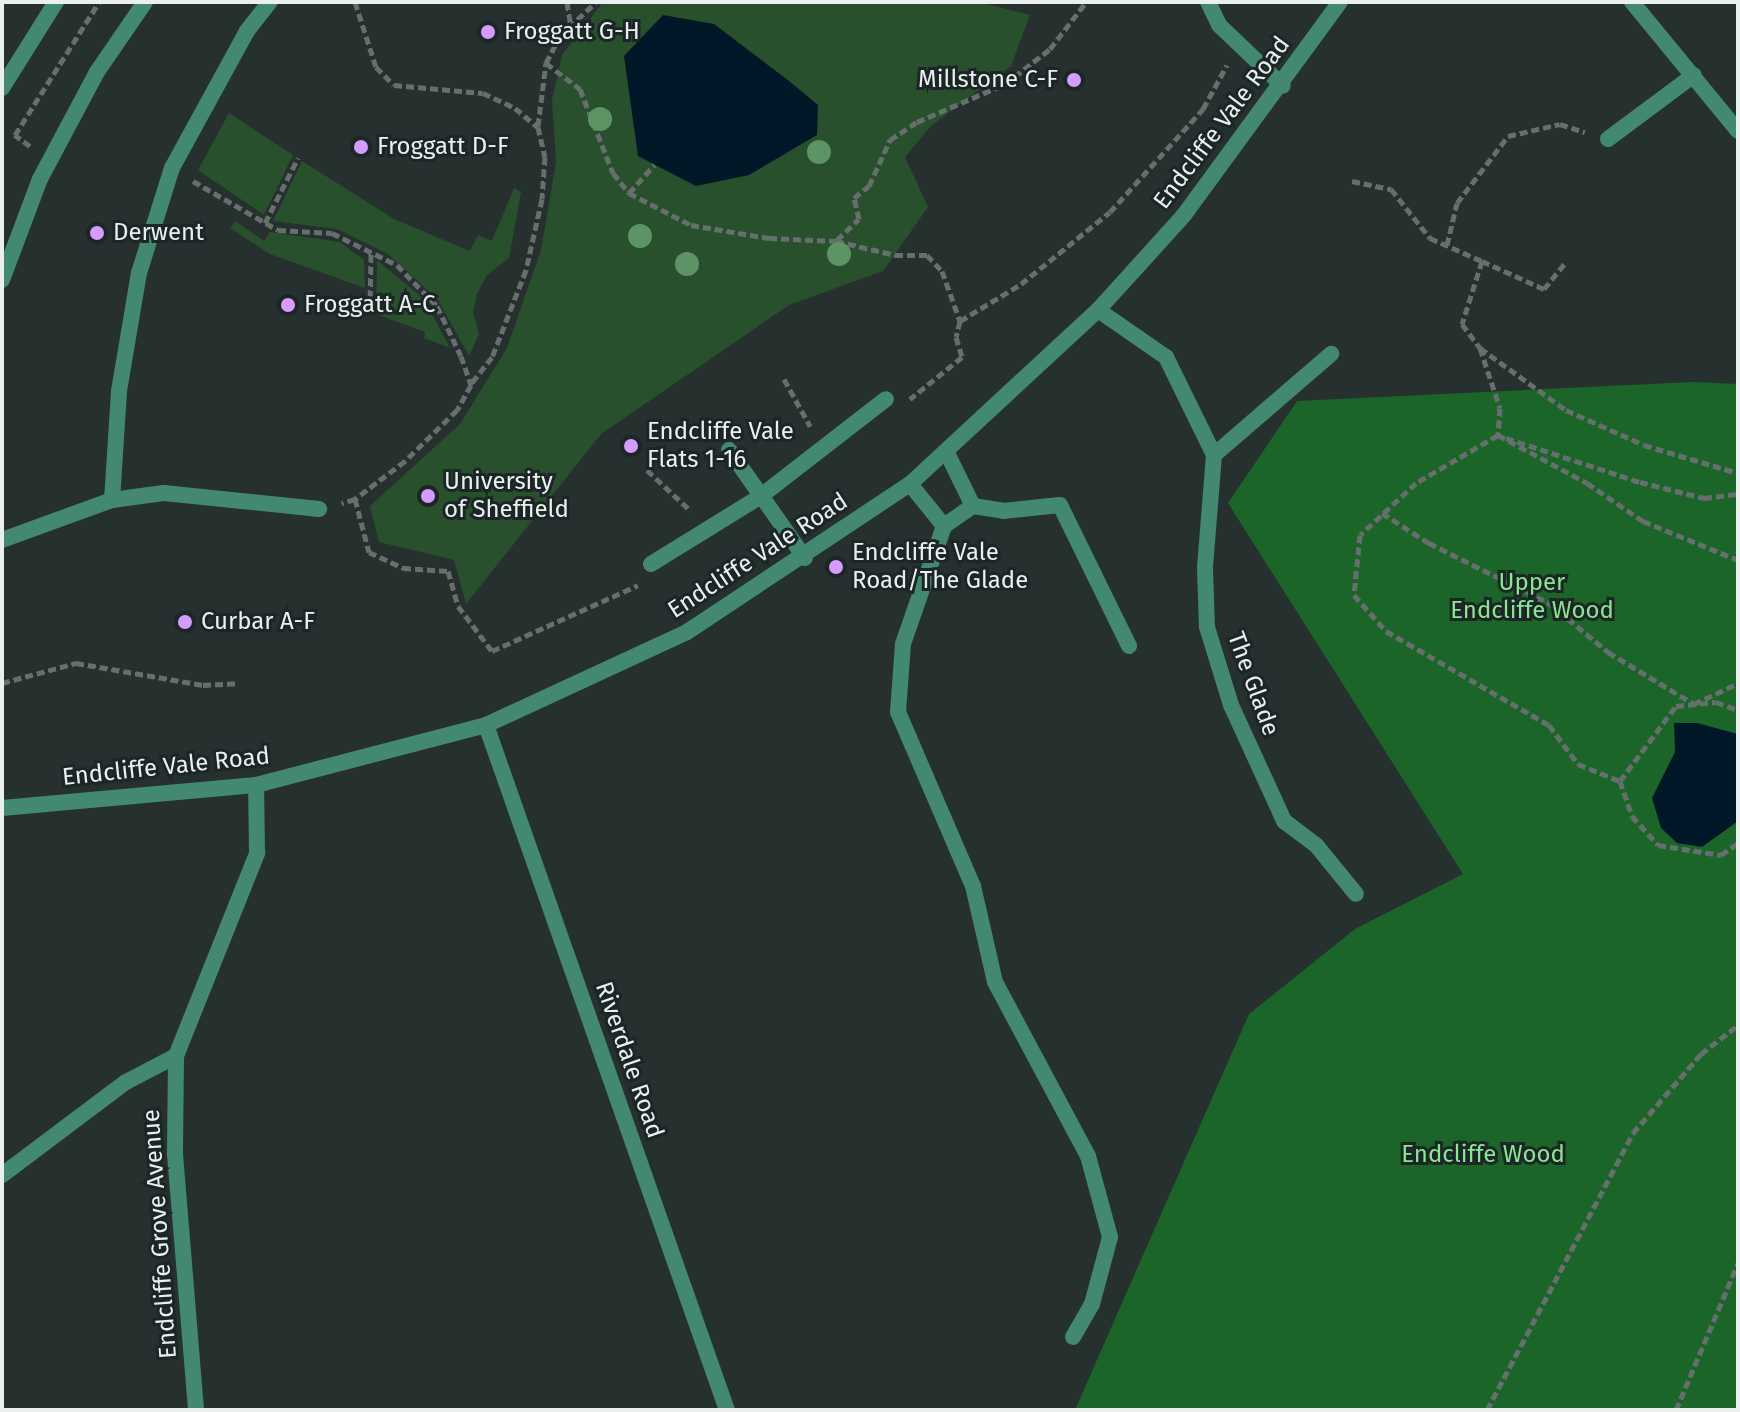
<!DOCTYPE html>
<style>
body{margin:0}
#map{position:relative;width:1740px;height:1412px;overflow:hidden;background:#26302f;font-family:"Fira Sans",sans-serif}
div>[style]{position:absolute}
[style*='--x']{left:calc(var(--x)*1px);top:calc(var(--y)*1px);width:calc(var(--w)*1px);rotate:calc(var(--a)*1deg)}
.green>*{inset:0;background:#28502c}
.forest>*{inset:0;background:#1c6529}
.water>*{inset:0;background:#001727}
.path>*{height:5px;margin-top:-2.5px;transform-origin:0;background:repeating-linear-gradient(90deg,#666e6e 0 8px,transparent 0 12px)}
.service>*{height:16px;margin:-8px;padding:0 8px;transform-origin:8px;border-radius:8px;background:#438871}
.minor>*{height:16px;margin:-8px;padding:0 8px;transform-origin:8px;border-radius:8px;background:#438871}
.trees>*{width:24px;height:24px;margin:-12px;border-radius:50%;background:#5c9465}
.dots>*{width:22px;height:22px;translate:-50% -50%;box-sizing:border-box;border:4px solid #1c2626;border-radius:50%}
span{translate:-50% -50%;white-space:nowrap;text-align:center;line-height:1.15;-webkit-text-stroke:6px #1c2626;paint-order:stroke}
.poi-label{font-size:24px;color:#eaf0f0}
.left{translate:0 -50%;text-align:left}
.right{translate:-100% -50%;text-align:right}
.street-label{font-size:24px;color:#eaf0f0}
.park-label{font-size:24px;color:#89e691}
.frame{position:absolute;inset:0;border:4px solid #eaf0f0;pointer-events:none}
</style>
<div id="map">
<div class="green">
<i style="clip-path:polygon(603px 2px,979px 2px,1030px 15px,1011px 66px,931px 126px,905px 157px,928px 207px,883px 271px,789px 305px,601px 434px,466px 604px,454px 560px,379px 542px,370px 506px,460px 424px,507px 348px,541px 250px,556px 162px,552px 100px,562px 55px)"></i>
<i style="clip-path:polygon(229px 113px,293px 155px,264px 215px,198px 170px)"></i>
<i style="clip-path:polygon(302px 161px,394px 219px,470px 251px,478px 235px,492px 241px,514px 188px,521px 192px,509px 258px,487px 275px,477px 294px,473px 312px,479px 334px,469px 356px,438px 300px,388px 254px,337px 229px,273px 221px)"></i>
<i style="clip-path:polygon(235px 221px,264px 241px,270px 232px,340px 242px,364px 260px,365px 288px,270px 254px,230px 228px)"></i>
<i style="clip-path:polygon(377px 260px,424px 299px,450px 348px,424px 338px,425px 332px,376px 314px)"></i>
</div>
<div class="forest">
<i style="clip-path:polygon(1693px 382px,1738px 384px,1738px 1410px,1075px 1410px,1249px 1014px,1355px 929px,1463px 874px,1228px 503px,1297px 401px)"></i>
</div>
<div class="water">
<i style="clip-path:polygon(663px 15px,714px 24px,789px 81px,818px 105px,817px 135px,749px 175px,696px 186px,638px 156px,624px 56px)"></i>
<i style="clip-path:polygon(1674px 723px,1697px 723px,1738px 734px,1738px 821px,1702px 847px,1677px 843px,1661px 828px,1652px 798px,1675px 752px)"></i>
</div>
<div class="path">
<i style="--x:355;--y:2;--w:68;--a:72.1"></i>
<i style="--x:376;--y:67;--w:25;--a:45"></i>
<i style="--x:394;--y:85;--w:89;--a:5.1"></i>
<i style="--x:483;--y:93;--w:35;--a:25"></i>
<i style="--x:515;--y:108;--w:30;--a:40"></i>
<i style="--x:538;--y:127;--w:31;--a:77"></i>
<i style="--x:545;--y:157;--w:42;--a:94.1"></i>
<i style="--x:542;--y:199;--w:73;--a:102.7"></i>
<i style="--x:526;--y:270;--w:93;--a:111.3"></i>
<i style="--x:492;--y:357;--w:34;--a:128"></i>
<i style="--x:567;--y:2;--w:24;--a:81"></i>
<i style="--x:546;--y:63;--w:43;--a:37.4"></i>
<i style="--x:580;--y:89;--w:90;--a:68.6"></i>
<i style="--x:613;--y:173;--w:26;--a:51"></i>
<i style="--x:629;--y:193;--w:70;--a:27.3"></i>
<i style="--x:691;--y:225;--w:79;--a:9.5"></i>
<i style="--x:769;--y:238;--w:67;--a:2.6"></i>
<i style="--x:836;--y:241;--w:61;--a:13.3"></i>
<i style="--x:895;--y:255;--w:32;--a:0"></i>
<i style="--x:927;--y:255;--w:22;--a:47"></i>
<i style="--x:942;--y:271;--w:53;--a:70.2"></i>
<i style="--x:960;--y:321;--w:16;--a:104"></i>
<i style="--x:956;--y:337;--w:21;--a:73"></i>
<i style="--x:962;--y:357;--w:67;--a:141.1"></i>
<i style="--x:538;--y:126;--w:64;--a:-82.8"></i>
<i style="--x:546;--y:63;--w:30;--a:-63"></i>
<i style="--x:560;--y:36;--w:50;--a:-43.4"></i>
<i style="--x:30;--y:146;--w:19;--a:-144"></i>
<i style="--x:15;--y:135;--w:157;--a:-57.7"></i>
<i style="--x:193;--y:181;--w:98;--a:30"></i>
<i style="--x:278;--y:230;--w:54;--a:3.2"></i>
<i style="--x:332;--y:233;--w:72;--a:26.2"></i>
<i style="--x:397;--y:265;--w:57;--a:45.7"></i>
<i style="--x:437;--y:306;--w:55;--a:64.4"></i>
<i style="--x:461;--y:356;--w:31;--a:71"></i>
<i style="--x:471;--y:385;--w:29;--a:119"></i>
<i style="--x:457;--y:410;--w:73;--a:135.6"></i>
<i style="--x:405;--y:461;--w:63;--a:142.8"></i>
<i style="--x:355;--y:499;--w:14;--a:163"></i>
<i style="--x:1352;--y:181;--w:40;--a:12"></i>
<i style="--x:1391;--y:189;--w:63;--a:51.5"></i>
<i style="--x:1430;--y:238;--w:57;--a:23.9"></i>
<i style="--x:1482;--y:261;--w:66;--a:107.6"></i>
<i style="--x:1462;--y:324;--w:30;--a:53"></i>
<i style="--x:1480;--y:348;--w:106;--a:35.8"></i>
<i style="--x:1566;--y:410;--w:85;--a:24.2"></i>
<i style="--x:1644;--y:445;--w:98;--a:16.6"></i>
<i style="--x:629;--y:193;--w:38;--a:-48"></i>
<i style="--x:265;--y:223;--w:73;--a:-63.1"></i>
<i style="--x:837;--y:240;--w:30;--a:-44"></i>
<i style="--x:859;--y:219;--w:22;--a:-103"></i>
<i style="--x:854;--y:198;--w:19;--a:-39"></i>
<i style="--x:869;--y:186;--w:51;--a:-65.5"></i>
<i style="--x:890;--y:140;--w:32;--a:-34"></i>
<i style="--x:917;--y:122;--w:96;--a:-23.4"></i>
<i style="--x:1005;--y:84;--w:57;--a:-37.9"></i>
<i style="--x:1050;--y:49;--w:59;--a:-52.5"></i>
<i style="--x:1447;--y:245;--w:43;--a:-76.6"></i>
<i style="--x:1457;--y:203;--w:84;--a:-52.7"></i>
<i style="--x:1508;--y:136;--w:53;--a:-13"></i>
<i style="--x:1560;--y:124;--w:26;--a:18"></i>
<i style="--x:1482;--y:261;--w:68;--a:24.3"></i>
<i style="--x:1544;--y:289;--w:33;--a:-51"></i>
<i style="--x:370;--y:310;--w:58;--a:-89"></i>
<i style="--x:960;--y:321;--w:71;--a:-31.2"></i>
<i style="--x:1021;--y:284;--w:114;--a:-39"></i>
<i style="--x:1110;--y:212;--w:139;--a:-47.9"></i>
<i style="--x:1203;--y:109;--w:50;--a:-61.4"></i>
<i style="--x:1480;--y:348;--w:63;--a:71.6"></i>
<i style="--x:1500;--y:408;--w:27;--a:94"></i>
<i style="--x:1498;--y:435;--w:95;--a:149.7"></i>
<i style="--x:1416;--y:483;--w:76;--a:137.1"></i>
<i style="--x:1360;--y:535;--w:60;--a:95.7"></i>
<i style="--x:1354;--y:595;--w:48;--a:48.4"></i>
<i style="--x:1386;--y:631;--w:188;--a:30"></i>
<i style="--x:1549;--y:725;--w:49;--a:53.4"></i>
<i style="--x:1578;--y:764;--w:45;--a:22"></i>
<i style="--x:1620;--y:781;--w:37;--a:71"></i>
<i style="--x:1632;--y:816;--w:39;--a:48"></i>
<i style="--x:1658;--y:845;--w:64;--a:9"></i>
<i style="--x:1721;--y:855;--w:21;--a:-35"></i>
<i style="--x:784;--y:379;--w:54;--a:61"></i>
<i style="--x:1498;--y:435;--w:101;--a:28.3"></i>
<i style="--x:1587;--y:483;--w:68;--a:34.2"></i>
<i style="--x:1643;--y:521;--w:103;--a:22.3"></i>
<i style="--x:1506;--y:438;--w:141;--a:18.2"></i>
<i style="--x:1640;--y:482;--w:66;--a:14"></i>
<i style="--x:1704;--y:498;--w:34;--a:-7"></i>
<i style="--x:647;--y:470;--w:60;--a:43"></i>
<i style="--x:355;--y:499;--w:55;--a:75.2"></i>
<i style="--x:369;--y:552;--w:38;--a:25"></i>
<i style="--x:403;--y:568;--w:45;--a:3.8"></i>
<i style="--x:448;--y:571;--w:36;--a:74"></i>
<i style="--x:458;--y:606;--w:56;--a:52.9"></i>
<i style="--x:492;--y:651;--w:160;--a:-24.3"></i>
<i style="--x:1382;--y:513;--w:56;--a:32.6"></i>
<i style="--x:1429;--y:543;--w:134;--a:26.6"></i>
<i style="--x:1549;--y:603;--w:77;--a:39.7"></i>
<i style="--x:1608;--y:652;--w:100;--a:31.2"></i>
<i style="--x:1694;--y:704;--w:49;--a:-25.5"></i>
<i style="--x:2;--y:683;--w:77;--a:-15.1"></i>
<i style="--x:76;--y:663;--w:129;--a:9.8"></i>
<i style="--x:203;--y:685;--w:34;--a:-3"></i>
<i style="--x:1620;--y:781;--w:94;--a:-53.3"></i>
<i style="--x:1676;--y:706;--w:40;--a:-5.7"></i>
<i style="--x:1716;--y:702;--w:23;--a:20"></i>
<i style="--x:1487;--y:1410;--w:313;--a:-62.2"></i>
<i style="--x:1633;--y:1133;--w:104;--a:-49.3"></i>
<i style="--x:1701;--y:1054;--w:47;--a:-38.1"></i>
<i style="--x:1676;--y:1410;--w:160;--a:-67.1"></i>
</div>
<div class="service">
<i style="--x:1208;--y:2;--w:25;--a:64"></i>
<i style="--x:1219;--y:25;--w:88;--a:43.6"></i>
<i style="--x:1632;--y:2;--w:167;--a:50.6"></i>
<i style="--x:2;--y:88;--w:102;--a:-57.9"></i>
<i style="--x:1608;--y:139;--w:107;--a:-36.7"></i>
<i style="--x:2;--y:280;--w:108;--a:-69.4"></i>
<i style="--x:40;--y:179;--w:121;--a:-62"></i>
<i style="--x:97;--y:72;--w:85;--a:-55.6"></i>
<i style="--x:1098;--y:310;--w:83;--a:34.7"></i>
<i style="--x:1166;--y:357;--w:109;--a:63.9"></i>
<i style="--x:1214;--y:455;--w:113;--a:94.6"></i>
<i style="--x:1205;--y:568;--w:59;--a:88.1"></i>
<i style="--x:1207;--y:627;--w:82;--a:72.9"></i>
<i style="--x:1231;--y:705;--w:128;--a:65.4"></i>
<i style="--x:1284;--y:821;--w:40;--a:37"></i>
<i style="--x:1316;--y:845;--w:63;--a:50.8"></i>
<i style="--x:729;--y:450;--w:132;--a:54.9"></i>
<i style="--x:1214;--y:455;--w:155;--a:-40.8"></i>
<i style="--x:910;--y:484;--w:54;--a:51"></i>
<i style="--x:944;--y:526;--w:35;--a:-35"></i>
<i style="--x:973;--y:506;--w:59;--a:-116.1"></i>
<i style="--x:112;--y:500;--w:109;--a:-86.3"></i>
<i style="--x:119;--y:391;--w:120;--a:-80.4"></i>
<i style="--x:139;--y:273;--w:110;--a:-72.6"></i>
<i style="--x:172;--y:168;--w:156;--a:-61.3"></i>
<i style="--x:247;--y:31;--w:37;--a:-52"></i>
<i style="--x:973;--y:506;--w:30;--a:9"></i>
<i style="--x:1003;--y:511;--w:57;--a:-6"></i>
<i style="--x:1060;--y:505;--w:157;--a:63.9"></i>
<i style="--x:944;--y:526;--w:125;--a:109.2"></i>
<i style="--x:903;--y:644;--w:68;--a:94.2"></i>
<i style="--x:898;--y:712;--w:189;--a:66.7"></i>
<i style="--x:973;--y:886;--w:98;--a:77.1"></i>
<i style="--x:995;--y:982;--w:197;--a:61.9"></i>
<i style="--x:1088;--y:1156;--w:84;--a:74.8"></i>
<i style="--x:1110;--y:1237;--w:69;--a:105"></i>
<i style="--x:1092;--y:1304;--w:38;--a:120"></i>
<i style="--x:2;--y:540;--w:117;--a:-20"></i>
<i style="--x:112;--y:500;--w:52;--a:-7.7"></i>
<i style="--x:164;--y:493;--w:156;--a:5.9"></i>
<i style="--x:651;--y:564;--w:129;--a:-31.7"></i>
<i style="--x:761;--y:496;--w:158;--a:-37.8"></i>
</div>
<div class="minor">
<i style="--x:486;--y:725;--w:726;--a:70.62"></i>
<i style="--x:2;--y:808;--w:255;--a:-5.2"></i>
<i style="--x:256;--y:785;--w:238;--a:-14.6"></i>
<i style="--x:486;--y:725;--w:221;--a:-24.8"></i>
<i style="--x:687;--y:632;--w:268;--a:-33.6"></i>
<i style="--x:910;--y:484;--w:256;--a:-42.8"></i>
<i style="--x:1098;--y:310;--w:128;--a:-47.8"></i>
<i style="--x:1184;--y:215;--w:264;--a:-53.8"></i>
<i style="--x:176;--y:1056;--w:98;--a:90.6"></i>
<i style="--x:175;--y:1154;--w:257;--a:85.3"></i>
<i style="--x:2;--y:1175;--w:155;--a:-36.9"></i>
<i style="--x:126;--y:1082;--w:56;--a:-27.5"></i>
<i style="--x:176;--y:1056;--w:219;--a:-68.2"></i>
<i style="--x:257;--y:853;--w:68;--a:-90.8"></i>
</div>
<div class="trees">
<i style="left:600px;top:119px"></i>
<i style="left:819px;top:152px"></i>
<i style="left:640px;top:236px"></i>
<i style="left:839px;top:254px"></i>
<i style="left:687px;top:264px"></i>
</div>
<div class="dots">
<i style="left:488px;top:32px;background:#d49cfc"></i>
<i style="left:1074px;top:80px;background:#d49cfc"></i>
<i style="left:361px;top:147px;background:#d49cfc"></i>
<i style="left:97px;top:233px;background:#d49cfc"></i>
<i style="left:288px;top:305px;background:#d49cfc"></i>
<i style="left:631px;top:446px;background:#d49cfc"></i>
<i style="left:428px;top:496px;background:#d49cfc"></i>
<i style="left:836px;top:567px;background:#d49cfc"></i>
<i style="left:185px;top:622px;background:#d49cfc"></i>
</div>
<div class="poi-label">
<span class="left" style="left:504px;top:32px">Froggatt G-H</span>
<span class="right" style="left:1058px;top:80px">Millstone C-F</span>
<span class="left" style="left:377px;top:147px">Froggatt D-F</span>
<span class="left" style="left:113px;top:233px">Derwent</span>
<span class="left" style="left:304px;top:305px">Froggatt A-C</span>
<span class="left" style="left:647px;top:446px">Endcliffe Vale<br>Flats 1-16</span>
<span class="left" style="left:444px;top:496px">University<br>of Sheffield</span>
<span class="left" style="left:852px;top:567px">Endcliffe Vale<br>Road/The Glade</span>
<span class="left" style="left:201px;top:622px">Curbar A-F</span>
</div>
<div class="street-label">
<span style="left:1222px;top:123px;rotate:-53deg">Endcliffe Vale Road</span>
<span style="left:758px;top:556px;rotate:-33deg">Endcliffe Vale Road</span>
<span style="left:1253px;top:684px;rotate:70deg">The Glade</span>
<span style="left:166px;top:767px;rotate:-6deg">Endcliffe Vale Road</span>
<span style="left:629px;top:1060px;rotate:71deg">Riverdale Road</span>
<span style="left:160px;top:1234px;rotate:-94deg">Endcliffe Grove Avenue</span>
</div>
<div class="park-label">
<span style="left:1532px;top:597px">Upper<br>Endcliffe Wood</span>
<span style="left:1483px;top:1155px">Endcliffe Wood</span>
</div>
<div class="frame"></div>
</div>
